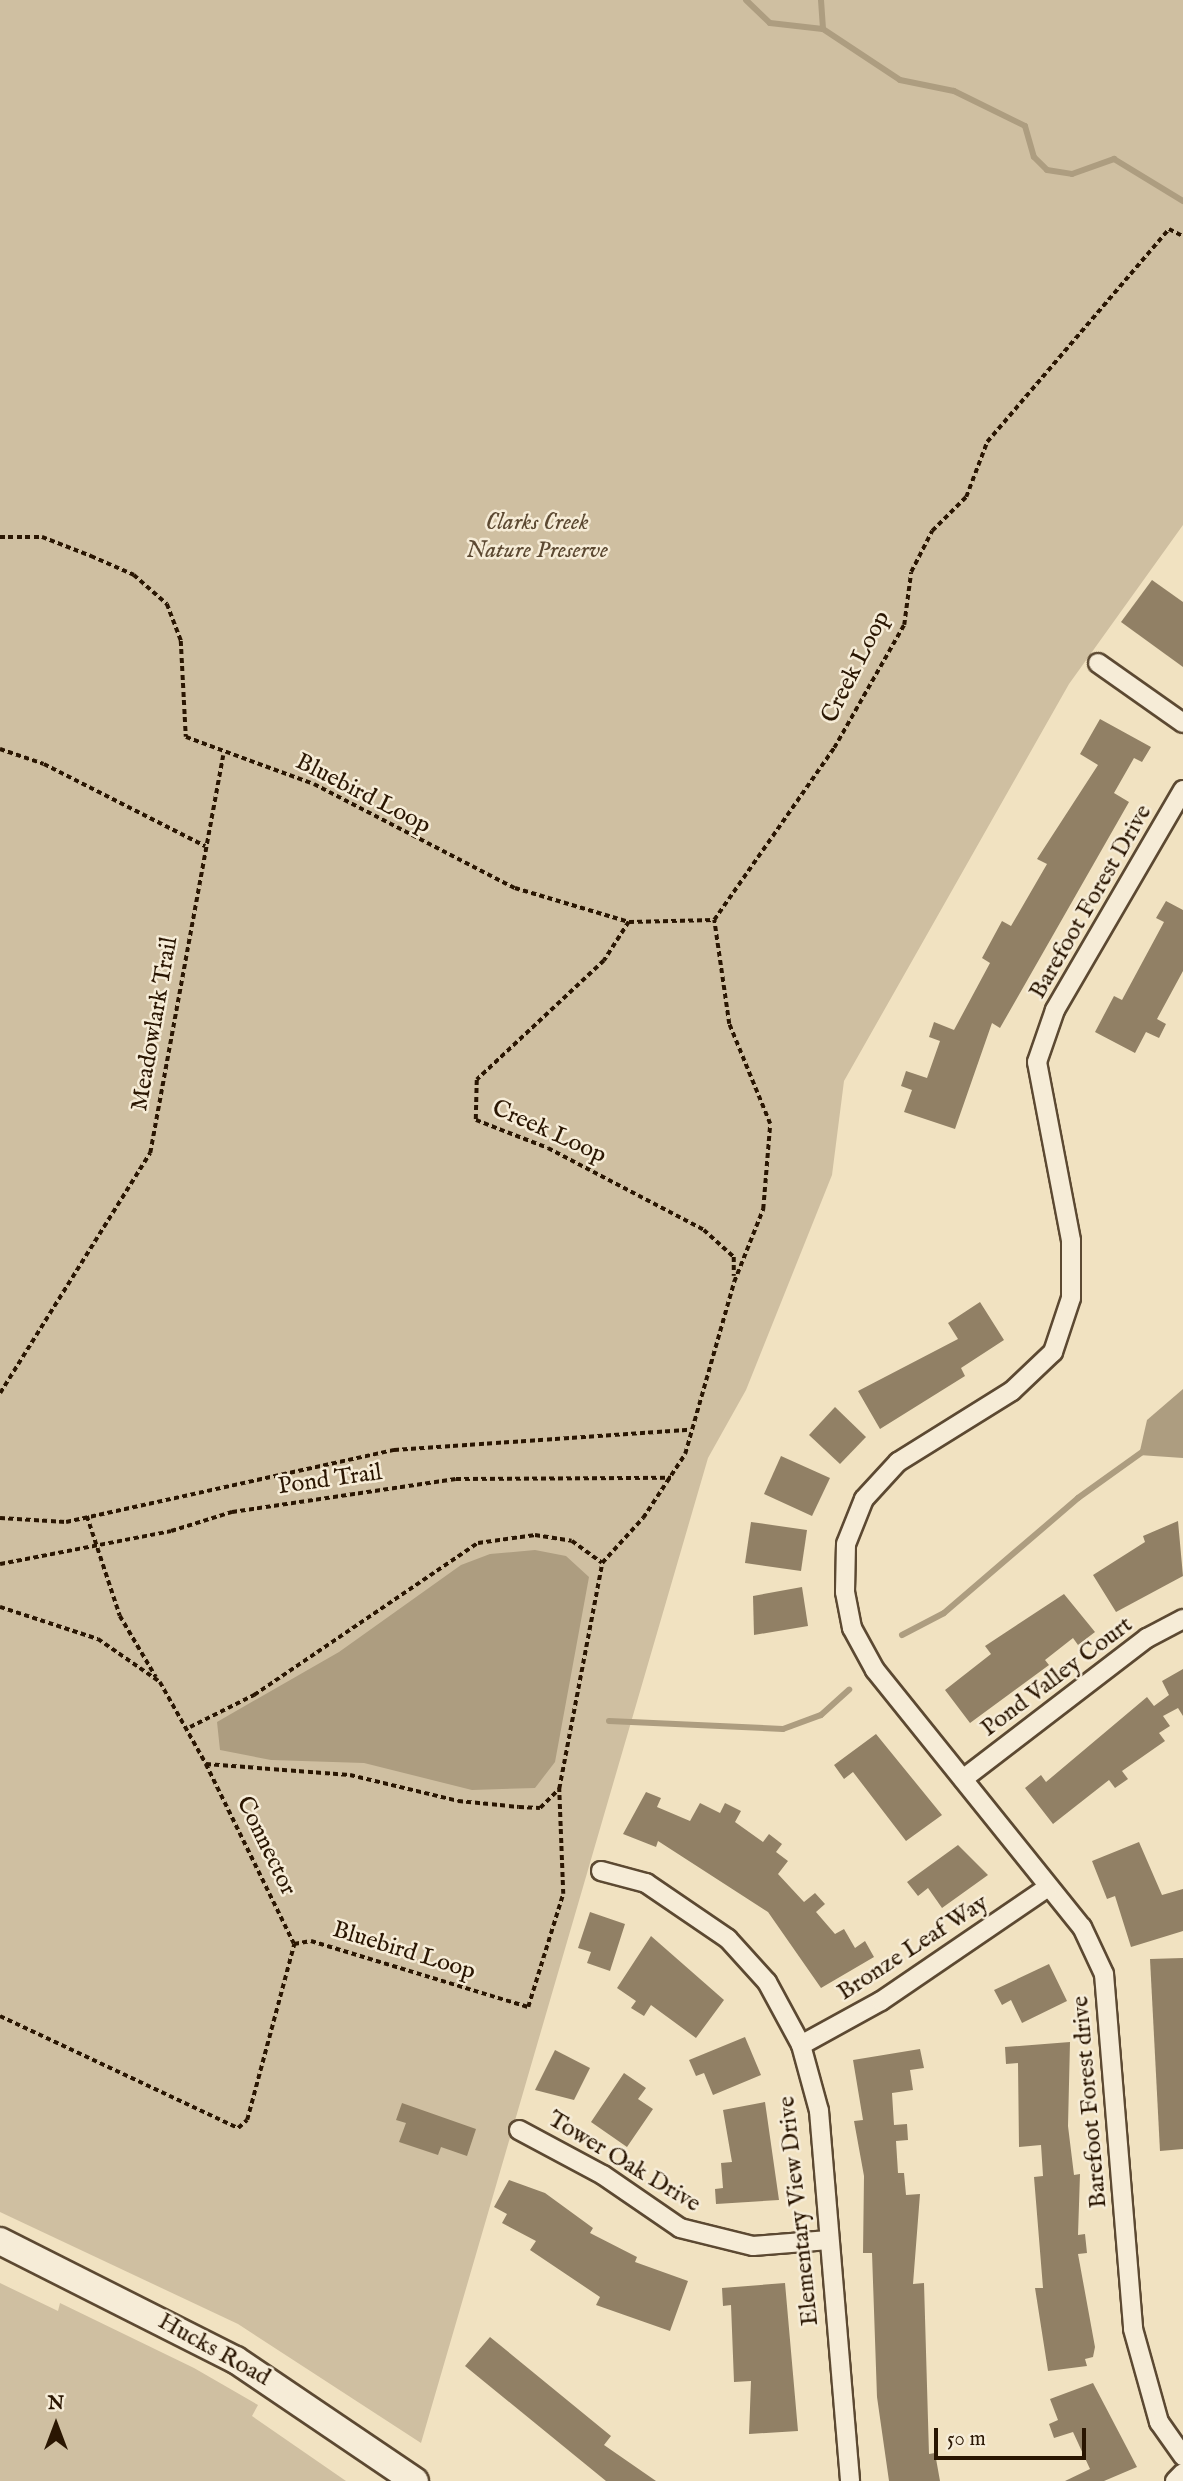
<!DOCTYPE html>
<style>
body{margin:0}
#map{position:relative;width:1183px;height:2481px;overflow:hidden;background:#f1e2c1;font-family:"IM FELL English",serif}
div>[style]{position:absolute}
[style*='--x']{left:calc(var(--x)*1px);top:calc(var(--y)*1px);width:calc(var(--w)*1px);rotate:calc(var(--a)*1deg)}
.green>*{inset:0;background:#cfbfa1}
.water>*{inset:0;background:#ad9d80}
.stream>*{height:6px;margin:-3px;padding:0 3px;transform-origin:3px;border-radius:3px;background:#ad9d80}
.building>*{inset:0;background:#918065}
.path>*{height:3.5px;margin-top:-1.75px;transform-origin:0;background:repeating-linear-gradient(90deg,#2a1602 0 5px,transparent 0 8.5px)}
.roads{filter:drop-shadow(2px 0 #5c4932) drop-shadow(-2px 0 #5c4932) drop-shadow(0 2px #5c4932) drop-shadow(0 -2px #5c4932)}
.minor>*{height:18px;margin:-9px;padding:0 9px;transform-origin:9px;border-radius:9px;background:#f6ecd7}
.secondary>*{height:26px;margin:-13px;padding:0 13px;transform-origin:13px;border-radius:13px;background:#f6ecd7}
span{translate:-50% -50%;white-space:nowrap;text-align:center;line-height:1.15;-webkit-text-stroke:5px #f6ecd7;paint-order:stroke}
.park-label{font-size:24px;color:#5c4932;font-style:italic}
.street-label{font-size:24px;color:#2a1602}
.north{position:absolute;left:21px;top:2390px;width:70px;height:70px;-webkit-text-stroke:5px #f6ecd7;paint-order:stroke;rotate:0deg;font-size:19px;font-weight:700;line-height:28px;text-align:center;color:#2a1602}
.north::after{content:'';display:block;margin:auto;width:24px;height:32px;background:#2a1602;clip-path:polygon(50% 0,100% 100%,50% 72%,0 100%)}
.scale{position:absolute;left:934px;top:2428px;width:152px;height:32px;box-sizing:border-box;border:4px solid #2a1602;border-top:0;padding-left:9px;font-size:21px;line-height:24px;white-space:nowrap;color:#2a1602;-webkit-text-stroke:5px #f6ecd7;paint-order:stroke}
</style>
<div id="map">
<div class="green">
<i style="clip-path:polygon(0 0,1183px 0,1183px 525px,1069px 684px,844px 1081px,832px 1175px,746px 1390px,708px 1458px,421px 2443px,238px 2324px,0 2212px)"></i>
<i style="clip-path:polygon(0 2283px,58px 2311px,60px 2303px,194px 2368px,258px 2405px,252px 2416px,346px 2481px,0 2481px)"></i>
</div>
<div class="water">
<i style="clip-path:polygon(1183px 1389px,1183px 1458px,1139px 1455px,1147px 1420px)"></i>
<i style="clip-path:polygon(535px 1550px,566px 1556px,589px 1577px,555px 1762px,535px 1788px,472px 1790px,364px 1763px,271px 1760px,220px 1750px,217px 1722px,339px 1652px,461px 1565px,490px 1554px)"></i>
</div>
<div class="stream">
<i style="--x:746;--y:0;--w:33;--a:44"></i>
<i style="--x:770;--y:23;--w:53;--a:6.5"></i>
<i style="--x:823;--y:29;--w:92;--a:33.5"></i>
<i style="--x:900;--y:80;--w:55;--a:11.5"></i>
<i style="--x:954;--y:91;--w:79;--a:26.2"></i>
<i style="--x:1025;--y:126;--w:32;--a:74"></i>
<i style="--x:1034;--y:157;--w:18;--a:45"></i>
<i style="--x:1047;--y:170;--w:25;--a:9"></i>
<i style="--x:1072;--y:174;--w:45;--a:-19.7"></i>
<i style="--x:1114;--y:159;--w:81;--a:31.3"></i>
<i style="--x:821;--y:0;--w:29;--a:86"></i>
<i style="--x:902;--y:1635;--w:47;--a:-27.6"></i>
<i style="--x:944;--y:1613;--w:177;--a:-40.6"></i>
<i style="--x:1078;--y:1498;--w:82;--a:-35.6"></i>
<i style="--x:609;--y:1721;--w:174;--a:2.6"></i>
<i style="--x:783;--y:1729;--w:40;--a:-20.2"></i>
<i style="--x:821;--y:1715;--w:38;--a:-42"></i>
</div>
<div class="building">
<i style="clip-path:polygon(1152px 580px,1183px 602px,1183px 667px,1121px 622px)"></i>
<i style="clip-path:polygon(1100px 719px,1151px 747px,1142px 762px,1134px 758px,1114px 793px,1129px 802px,1000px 1028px,992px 1023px,955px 1129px,904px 1112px,912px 1090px,901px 1086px,906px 1071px,927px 1078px,940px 1041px,929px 1037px,934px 1022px,954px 1030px,990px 963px,982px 958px,1002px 921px,1011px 926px,1047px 864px,1037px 859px,1098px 765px,1080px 754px)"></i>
<i style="clip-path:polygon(1166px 901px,1183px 910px,1183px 971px,1157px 1019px,1166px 1024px,1159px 1038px,1146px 1032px,1135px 1053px,1095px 1032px,1114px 996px,1122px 1000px,1164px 922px,1156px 918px)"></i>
<i style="clip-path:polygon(980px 1302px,1004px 1340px,961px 1368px,965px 1376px,880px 1429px,858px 1391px,958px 1339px,948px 1323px)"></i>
<i style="clip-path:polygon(835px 1407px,866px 1437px,840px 1464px,809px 1435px)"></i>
<i style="clip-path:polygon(781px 1456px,830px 1478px,812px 1516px,764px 1494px)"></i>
<i style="clip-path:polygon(1178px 1521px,1183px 1576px,1116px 1612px,1093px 1575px,1145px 1542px,1143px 1536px)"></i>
<i style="clip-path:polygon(751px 1522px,807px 1530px,801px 1571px,745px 1563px)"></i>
<i style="clip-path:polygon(802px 1587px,808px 1626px,754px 1635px,753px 1596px)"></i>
<i style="clip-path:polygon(1064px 1594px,1095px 1632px,1078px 1645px,1073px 1638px,1045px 1660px,1049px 1665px,970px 1723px,945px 1690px,991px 1654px,985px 1646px)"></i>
<i style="clip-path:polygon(1183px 1669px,1183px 1716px,1178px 1708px,1163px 1716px,1170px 1726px,1159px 1733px,1165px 1741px,1122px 1771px,1128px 1779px,1115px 1788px,1109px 1780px,1053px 1824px,1025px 1788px,1041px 1775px,1046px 1782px,1147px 1697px,1154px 1706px,1169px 1695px,1162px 1681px)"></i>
<i style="clip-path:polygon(876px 1734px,942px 1815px,906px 1841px,853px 1772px,844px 1779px,834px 1765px)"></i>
<i style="clip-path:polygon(646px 1792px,661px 1798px,657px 1807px,690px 1821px,700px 1803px,720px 1813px,725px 1803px,741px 1811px,735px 1822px,763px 1842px,769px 1834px,782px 1844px,776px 1852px,788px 1861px,778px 1874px,804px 1902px,815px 1893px,825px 1904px,816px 1912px,835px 1934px,844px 1929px,855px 1948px,865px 1941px,874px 1957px,821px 1988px,768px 1912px,658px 1841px,656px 1847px,623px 1834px)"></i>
<i style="clip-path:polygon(1139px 1842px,1162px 1895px,1183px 1889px,1183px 1931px,1131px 1947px,1115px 1896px,1107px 1899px,1092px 1861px)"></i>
<i style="clip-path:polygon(958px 1845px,988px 1875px,942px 1908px,928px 1888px,918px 1896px,907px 1882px)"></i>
<i style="clip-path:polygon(590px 1912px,625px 1924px,610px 1971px,587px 1963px,591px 1952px,578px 1948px)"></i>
<i style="clip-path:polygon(651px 1936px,724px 2000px,696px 2038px,651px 2005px,644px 2016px,631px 2008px,636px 2001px,617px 1988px)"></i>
<i style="clip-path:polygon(1183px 1958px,1183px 2149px,1160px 2151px,1150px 1959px)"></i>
<i style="clip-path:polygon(1049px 1964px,1067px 2001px,1022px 2023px,1011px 2000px,1002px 2005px,994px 1990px)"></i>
<i style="clip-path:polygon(745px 2037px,761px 2075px,713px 2095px,704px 2073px,696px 2076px,689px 2060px)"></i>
<i style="clip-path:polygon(1070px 2042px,1068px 2126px,1074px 2175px,1080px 2174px,1078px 2235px,1085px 2234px,1087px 2253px,1078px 2254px,1095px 2347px,1093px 2357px,1085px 2359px,1087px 2366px,1048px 2371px,1035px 2288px,1043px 2288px,1034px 2177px,1043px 2176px,1041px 2145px,1019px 2147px,1018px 2063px,1006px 2064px,1005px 2047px)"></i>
<i style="clip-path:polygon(920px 2049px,924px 2068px,910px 2070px,913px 2090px,892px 2093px,894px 2125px,907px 2124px,908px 2140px,896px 2141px,898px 2173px,904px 2173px,906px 2195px,920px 2194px,913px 2284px,924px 2283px,929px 2454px,935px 2453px,940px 2481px,889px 2481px,877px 2397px,872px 2253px,863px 2253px,864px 2176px,854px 2121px,863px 2120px,853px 2060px)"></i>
<i style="clip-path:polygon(555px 2050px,590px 2068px,574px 2100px,535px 2090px)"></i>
<i style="clip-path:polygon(624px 2073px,646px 2088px,638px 2099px,653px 2109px,627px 2147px,591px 2122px)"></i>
<i style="clip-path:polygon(765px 2102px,779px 2200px,716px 2204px,715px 2189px,723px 2188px,721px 2163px,732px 2162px,723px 2110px)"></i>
<i style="clip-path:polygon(402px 2103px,476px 2129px,467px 2156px,441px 2147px,438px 2155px,399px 2142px,406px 2123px,396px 2120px)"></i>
<i style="clip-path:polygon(509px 2180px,545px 2193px,593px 2228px,590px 2233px,637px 2257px,635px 2262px,688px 2281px,670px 2331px,596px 2305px,600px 2297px,530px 2250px,536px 2241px,502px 2223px,507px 2214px,494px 2207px)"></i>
<i style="clip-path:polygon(785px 2283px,798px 2431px,749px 2434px,751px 2381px,734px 2382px,731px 2305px,723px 2306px,722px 2288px)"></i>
<i style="clip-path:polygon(490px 2337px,611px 2436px,604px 2445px,656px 2481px,606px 2481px,465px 2366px)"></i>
<i style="clip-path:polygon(1093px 2383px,1137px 2467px,1104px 2481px,1065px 2481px,1090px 2469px,1073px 2432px,1054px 2438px,1049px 2424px,1058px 2420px,1050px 2399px)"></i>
</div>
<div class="path">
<i style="--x:0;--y:537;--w:42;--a:0"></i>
<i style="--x:42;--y:537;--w:53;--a:21.2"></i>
<i style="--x:91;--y:556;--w:47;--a:23.8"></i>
<i style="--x:134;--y:575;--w:44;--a:41.3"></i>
<i style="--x:167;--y:604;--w:40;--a:69"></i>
<i style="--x:181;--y:641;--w:96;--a:87"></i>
<i style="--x:186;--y:737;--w:136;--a:20.2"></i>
<i style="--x:314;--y:784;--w:226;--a:27.4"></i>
<i style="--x:515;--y:888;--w:119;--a:16.6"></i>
<i style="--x:629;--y:922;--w:85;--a:-1.3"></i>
<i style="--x:0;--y:749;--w:46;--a:18.8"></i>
<i style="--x:44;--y:764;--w:181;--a:27"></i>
<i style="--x:714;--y:920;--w:210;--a:-55.1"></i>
<i style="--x:834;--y:748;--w:142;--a:-60.4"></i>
<i style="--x:904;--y:625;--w:53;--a:-82.5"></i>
<i style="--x:911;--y:572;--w:46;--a:-62.9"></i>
<i style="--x:932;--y:531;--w:48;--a:-45"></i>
<i style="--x:966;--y:497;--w:59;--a:-69.1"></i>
<i style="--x:987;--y:442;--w:280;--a:-49.5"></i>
<i style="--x:1169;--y:229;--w:16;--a:27"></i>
<i style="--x:629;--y:922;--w:46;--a:122.7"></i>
<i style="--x:604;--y:961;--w:174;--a:136.9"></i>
<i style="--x:477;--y:1080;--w:40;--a:91.4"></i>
<i style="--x:476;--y:1120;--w:77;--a:21.3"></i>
<i style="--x:548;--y:1148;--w:176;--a:27.7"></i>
<i style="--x:704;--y:1230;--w:40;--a:42"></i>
<i style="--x:734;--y:1257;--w:19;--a:90"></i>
<i style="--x:0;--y:1393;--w:283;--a:-58"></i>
<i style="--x:150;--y:1153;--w:404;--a:-79.6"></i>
<i style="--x:87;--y:1516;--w:105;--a:71.7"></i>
<i style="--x:120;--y:1616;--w:71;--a:59.5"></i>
<i style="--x:0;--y:1518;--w:66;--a:3.5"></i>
<i style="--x:66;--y:1522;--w:336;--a:-12.4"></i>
<i style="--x:394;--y:1450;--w:296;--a:-3.9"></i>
<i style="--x:0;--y:1564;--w:174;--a:-10.9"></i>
<i style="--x:171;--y:1531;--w:64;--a:-17.3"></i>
<i style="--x:232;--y:1512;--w:226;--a:-8.4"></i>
<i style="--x:456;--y:1479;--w:215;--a:-0.3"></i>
<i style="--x:0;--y:1607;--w:103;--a:18.1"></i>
<i style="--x:98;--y:1639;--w:75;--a:34.7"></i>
<i style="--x:160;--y:1682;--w:94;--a:60.7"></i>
<i style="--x:206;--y:1764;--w:144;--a:4.4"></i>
<i style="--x:350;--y:1775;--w:111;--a:13.5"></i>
<i style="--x:458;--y:1801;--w:61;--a:5.6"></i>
<i style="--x:519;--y:1807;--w:21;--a:3"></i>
<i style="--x:540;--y:1808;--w:27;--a:-45"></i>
<i style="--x:190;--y:1727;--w:72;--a:-26.6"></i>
<i style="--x:254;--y:1695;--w:271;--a:-34.2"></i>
<i style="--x:478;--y:1543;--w:58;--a:-8"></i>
<i style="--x:535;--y:1535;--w:37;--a:9"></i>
<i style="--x:572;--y:1541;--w:37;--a:36"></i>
<i style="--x:206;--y:1764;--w:200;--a:63.9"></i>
<i style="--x:0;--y:2016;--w:263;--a:25.2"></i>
<i style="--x:238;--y:2128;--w:12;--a:-42"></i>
<i style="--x:247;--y:2120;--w:182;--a:-75"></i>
<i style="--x:294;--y:1944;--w:17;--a:-10"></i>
<i style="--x:311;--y:1941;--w:227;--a:16.9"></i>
<i style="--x:528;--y:2007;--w:118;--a:-72.8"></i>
<i style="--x:563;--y:1894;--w:105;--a:-92.2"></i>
<i style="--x:559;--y:1789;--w:230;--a:-79.2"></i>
<i style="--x:602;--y:1563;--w:61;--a:-47.7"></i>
<i style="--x:643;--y:1518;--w:77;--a:-56.7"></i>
<i style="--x:685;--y:1454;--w:179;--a:-74.1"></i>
<i style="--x:734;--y:1282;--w:79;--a:-68.3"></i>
<i style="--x:763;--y:1209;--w:85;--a:-85.3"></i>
<i style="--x:770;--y:1124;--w:108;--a:-112.3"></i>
<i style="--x:729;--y:1024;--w:105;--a:-98.2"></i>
</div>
<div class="roads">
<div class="minor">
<i style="--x:1098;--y:663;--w:104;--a:35.2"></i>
<i style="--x:1183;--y:790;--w:255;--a:120.2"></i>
<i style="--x:1055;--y:1010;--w:55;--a:109.1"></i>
<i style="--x:1037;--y:1062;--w:182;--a:79.2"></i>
<i style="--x:1071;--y:1241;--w:57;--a:90"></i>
<i style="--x:1071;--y:1298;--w:57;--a:108.4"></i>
<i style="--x:1053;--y:1352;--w:57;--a:136.4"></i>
<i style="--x:1012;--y:1391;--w:134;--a:148.1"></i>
<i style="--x:898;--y:1462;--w:50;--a:132.6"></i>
<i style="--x:864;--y:1499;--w:48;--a:111.8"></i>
<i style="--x:846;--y:1544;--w:48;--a:91.2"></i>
<i style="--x:845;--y:1592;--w:37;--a:79"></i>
<i style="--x:852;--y:1628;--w:48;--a:61.3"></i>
<i style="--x:875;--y:1670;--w:330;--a:51.2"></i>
<i style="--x:1082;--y:1927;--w:52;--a:64.9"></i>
<i style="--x:1104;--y:1974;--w:356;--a:85.3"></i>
<i style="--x:1133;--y:2329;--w:97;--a:74.4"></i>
<i style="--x:1159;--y:2422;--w:42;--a:54.8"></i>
<i style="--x:963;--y:1779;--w:232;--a:-37.5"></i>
<i style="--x:1147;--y:1638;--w:41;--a:-27.8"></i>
<i style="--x:601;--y:1871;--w:47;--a:14.9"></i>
<i style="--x:646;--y:1883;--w:99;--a:34.3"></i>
<i style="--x:728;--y:1939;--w:58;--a:47.8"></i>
<i style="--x:767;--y:1982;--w:72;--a:61.6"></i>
<i style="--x:801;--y:2045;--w:68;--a:74.7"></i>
<i style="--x:819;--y:2111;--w:371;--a:85.2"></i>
<i style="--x:801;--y:2045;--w:91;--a:-28.8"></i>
<i style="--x:881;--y:2001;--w:202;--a:-34.3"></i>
<i style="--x:519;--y:2130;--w:95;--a:28.2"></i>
<i style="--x:603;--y:2175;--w:93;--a:34.5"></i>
<i style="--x:680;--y:2228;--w:75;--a:13.9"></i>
<i style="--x:753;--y:2246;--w:76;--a:-4.5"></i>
<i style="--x:1175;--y:2481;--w:11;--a:-45"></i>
</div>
<div class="secondary">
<i style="--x:0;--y:2241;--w:264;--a:26.8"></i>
<i style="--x:236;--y:2360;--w:216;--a:34.1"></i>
</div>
</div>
<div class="park-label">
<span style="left:537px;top:537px">Clarks Creek<br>Nature Preserve</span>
</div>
<div class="street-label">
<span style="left:856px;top:667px;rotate:-63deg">Creek Loop</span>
<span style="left:363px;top:794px;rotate:27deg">Bluebird Loop</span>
<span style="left:1091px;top:902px;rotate:-60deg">Barefoot Forest Drive</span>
<span style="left:155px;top:1024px;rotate:-80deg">Meadowlark Trail</span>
<span style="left:549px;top:1132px;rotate:24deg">Creek Loop</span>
<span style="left:330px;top:1480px;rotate:-8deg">Pond Trail</span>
<span style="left:1057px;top:1677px;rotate:-37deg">Pond Valley Court</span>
<span style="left:266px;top:1846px;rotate:64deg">Connector</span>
<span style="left:913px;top:1948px;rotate:-33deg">Bronze Leaf Way</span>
<span style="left:404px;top:1951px;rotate:17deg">Bluebird Loop</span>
<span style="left:1090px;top:2102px;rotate:-95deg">Barefoot Forest drive</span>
<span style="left:624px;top:2162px;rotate:31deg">Tower Oak Drive</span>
<span style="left:799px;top:2211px;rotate:-96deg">Elementary View Drive</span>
<span style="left:214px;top:2350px;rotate:29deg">Hucks Road</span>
</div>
<div class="north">N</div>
<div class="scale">50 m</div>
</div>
